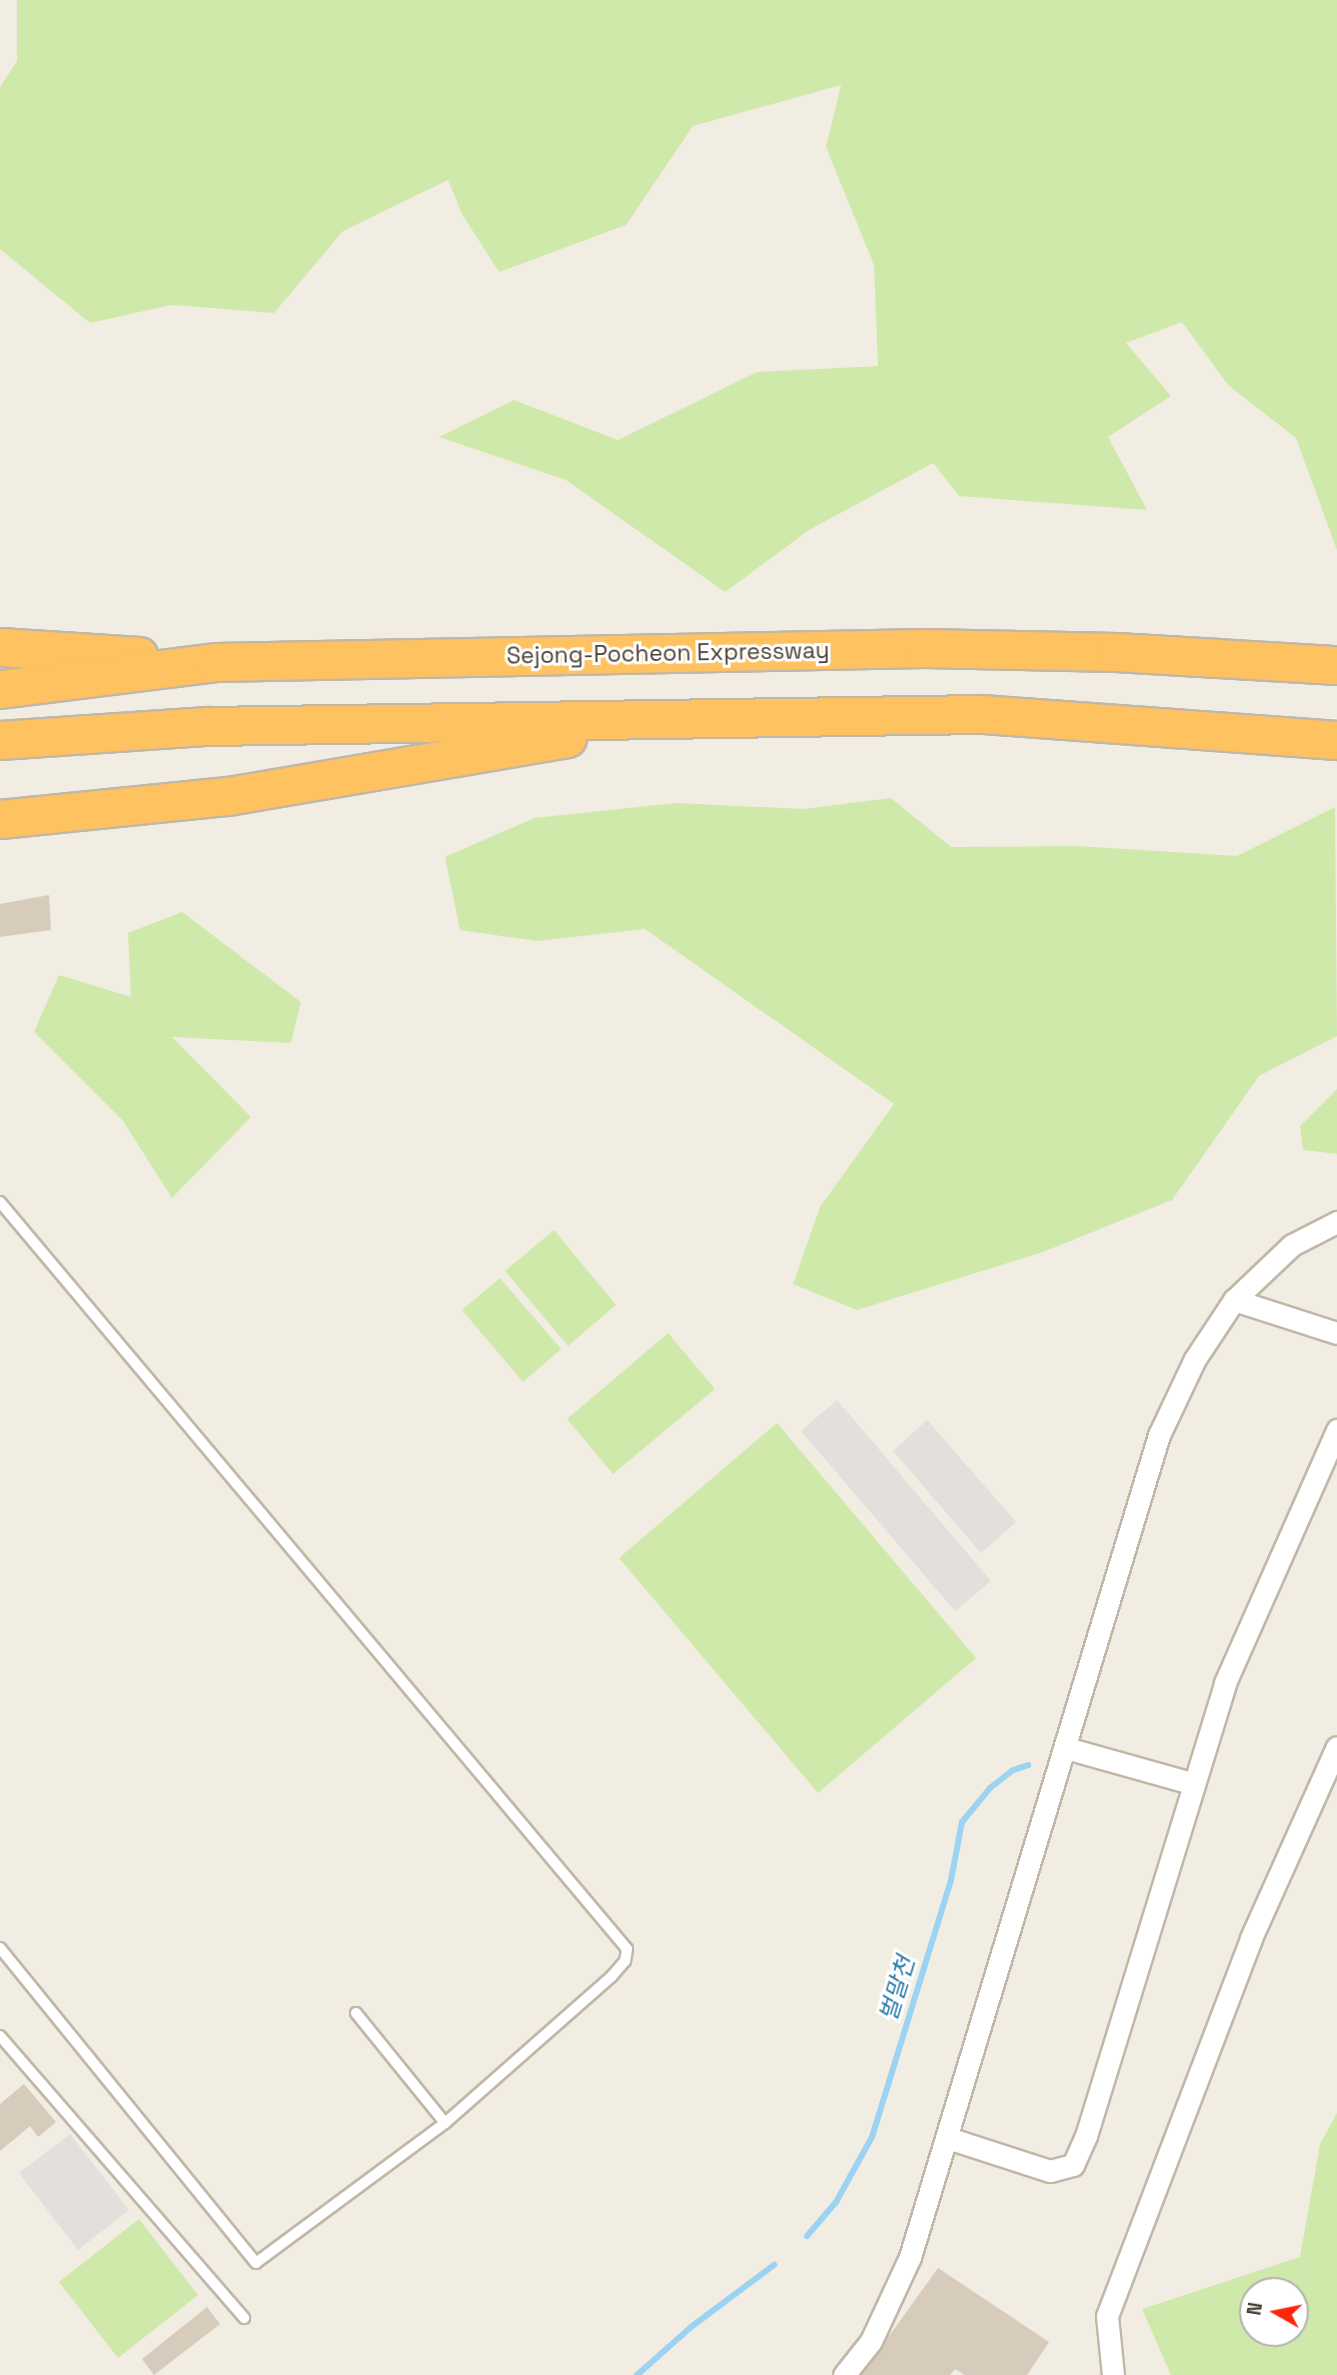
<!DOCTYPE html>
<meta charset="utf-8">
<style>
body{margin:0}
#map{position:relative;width:1337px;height:2375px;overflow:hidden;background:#f2ede3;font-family:"Space Grotesk","Noto Sans KR",sans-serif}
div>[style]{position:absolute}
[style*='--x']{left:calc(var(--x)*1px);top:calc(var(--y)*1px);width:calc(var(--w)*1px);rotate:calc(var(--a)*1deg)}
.green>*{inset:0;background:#cfe9aa}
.parking>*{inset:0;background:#e2dfdc}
.stream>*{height:6px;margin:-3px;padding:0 3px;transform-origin:3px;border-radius:3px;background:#9cd3f2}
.building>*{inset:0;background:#d7cbbb}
.roads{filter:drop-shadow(2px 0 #c1b7a8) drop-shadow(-2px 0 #c1b7a8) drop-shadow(0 2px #c1b7a8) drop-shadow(0 -2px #c1b7a8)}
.service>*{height:10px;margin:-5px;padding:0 5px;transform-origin:5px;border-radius:5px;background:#fff}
.minor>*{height:21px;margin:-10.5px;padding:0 10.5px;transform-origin:10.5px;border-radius:10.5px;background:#fff}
.motorway>*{height:37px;margin:-18.5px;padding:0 18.5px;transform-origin:18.5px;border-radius:18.5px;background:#ffc261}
span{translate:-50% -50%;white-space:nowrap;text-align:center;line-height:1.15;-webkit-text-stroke:6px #fff;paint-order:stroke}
.street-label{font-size:23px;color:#443d33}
.water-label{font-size:24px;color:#287aab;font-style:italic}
.north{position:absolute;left:1239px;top:2277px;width:70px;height:70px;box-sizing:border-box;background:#fff;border:2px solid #b4b1ad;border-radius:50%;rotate:279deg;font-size:19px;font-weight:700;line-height:28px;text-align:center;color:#443d33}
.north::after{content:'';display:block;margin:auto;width:24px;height:32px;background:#ff250d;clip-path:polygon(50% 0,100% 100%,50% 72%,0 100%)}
</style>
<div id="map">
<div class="green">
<i style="clip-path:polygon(17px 0,1337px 0,1337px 550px,1296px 438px,1228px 385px,1182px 322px,1126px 343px,1171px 396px,1108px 437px,1147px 510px,959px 496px,933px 463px,809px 530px,725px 592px,566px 480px,439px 437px,514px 400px,618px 440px,757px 372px,878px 366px,874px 265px,826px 147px,841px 85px,693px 126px,626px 225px,499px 272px,462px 214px,448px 180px,343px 231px,274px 313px,171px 305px,90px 323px,0 249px,0 87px,17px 61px)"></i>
<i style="clip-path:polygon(891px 798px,951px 847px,1077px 846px,1237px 856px,1335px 807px,1337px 1036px,1259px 1076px,1172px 1200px,1043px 1252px,857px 1310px,793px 1284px,820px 1207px,894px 1104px,645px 929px,537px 941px,460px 930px,445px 857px,534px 818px,676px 803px,803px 809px)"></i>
<i style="clip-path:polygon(182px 912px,301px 1002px,291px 1043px,172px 1037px,251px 1117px,172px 1198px,123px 1121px,34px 1032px,59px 975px,131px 997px,128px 933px)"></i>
<i style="clip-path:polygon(1337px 1089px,1337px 1154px,1303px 1150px,1300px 1126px)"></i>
<i style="clip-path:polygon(554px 1230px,616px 1305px,568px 1346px,505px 1271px)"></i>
<i style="clip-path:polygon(500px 1278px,561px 1349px,523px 1382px,462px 1310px)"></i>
<i style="clip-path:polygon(668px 1333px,715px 1389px,613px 1474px,567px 1419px)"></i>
<i style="clip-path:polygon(777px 1423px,976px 1658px,818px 1793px,619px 1558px)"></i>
<i style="clip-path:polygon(evenodd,1337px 2113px,1337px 2375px,1171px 2375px,1142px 2309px,1300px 2257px,1320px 2144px,1337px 2113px,1253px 2291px,1295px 2291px,1295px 2333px,1253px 2333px,1253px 2291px)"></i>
<i style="clip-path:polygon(139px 2219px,198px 2295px,118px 2358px,59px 2282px)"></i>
</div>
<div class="parking">
<i style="clip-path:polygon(837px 1400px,991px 1581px,955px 1611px,801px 1431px)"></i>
<i style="clip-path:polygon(927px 1420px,1016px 1522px,981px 1553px,893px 1451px)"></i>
<i style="clip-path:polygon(70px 2134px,129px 2210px,78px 2250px,19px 2173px)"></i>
</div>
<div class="stream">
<i style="--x:807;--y:2236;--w:45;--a:-49.5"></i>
<i style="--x:836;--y:2202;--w:74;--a:-61"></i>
<i style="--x:872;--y:2137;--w:269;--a:-72.9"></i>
<i style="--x:951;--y:1880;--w:59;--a:-79.3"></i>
<i style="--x:962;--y:1822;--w:44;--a:-50.5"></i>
<i style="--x:990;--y:1788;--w:29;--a:-38"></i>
<i style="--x:1013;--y:1770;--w:16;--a:-18"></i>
<i style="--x:637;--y:2375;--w:72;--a:-41.6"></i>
<i style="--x:691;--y:2327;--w:104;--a:-36.8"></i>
</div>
<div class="building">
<i style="clip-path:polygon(49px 895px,51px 930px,0 937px,0 904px)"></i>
<i style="clip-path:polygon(24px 2084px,56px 2122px,38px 2137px,30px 2126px,0 2151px,0 2104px)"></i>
<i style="clip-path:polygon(938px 2268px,1049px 2342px,1027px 2375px,965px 2375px,955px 2369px,950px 2375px,861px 2375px)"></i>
<i style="clip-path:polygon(207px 2307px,220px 2324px,154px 2375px,142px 2359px)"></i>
</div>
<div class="roads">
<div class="service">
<i style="--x:0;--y:1202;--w:975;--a:49.99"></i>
<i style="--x:627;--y:1949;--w:12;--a:99"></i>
<i style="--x:625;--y:1961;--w:20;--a:131"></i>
<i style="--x:612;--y:1976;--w:222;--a:138.6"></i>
<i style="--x:445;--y:2123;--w:235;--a:143.5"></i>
<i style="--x:256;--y:2263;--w:406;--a:-129.1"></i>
<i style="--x:356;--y:2013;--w:141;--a:51"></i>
<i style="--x:0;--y:2036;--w:373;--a:49.1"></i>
</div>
<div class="minor">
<i style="--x:1234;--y:1300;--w:108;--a:17.8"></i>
<i style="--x:1066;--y:1748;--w:130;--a:15.6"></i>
<i style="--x:948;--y:2138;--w:107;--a:17.9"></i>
<i style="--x:1050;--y:2171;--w:24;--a:-15"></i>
<i style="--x:1073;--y:2165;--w:32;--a:-66"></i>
<i style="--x:1086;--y:2136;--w:474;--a:-72.9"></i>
<i style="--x:1225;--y:1683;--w:277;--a:-66.1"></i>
<i style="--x:844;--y:2375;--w:43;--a:-51.5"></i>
<i style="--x:871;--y:2341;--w:93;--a:-65.1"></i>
<i style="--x:910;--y:2257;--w:859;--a:-73.15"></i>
<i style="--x:1159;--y:1435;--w:84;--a:-64.7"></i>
<i style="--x:1195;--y:1359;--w:71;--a:-56.5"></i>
<i style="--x:1234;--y:1300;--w:80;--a:-43.5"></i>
<i style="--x:1292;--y:1245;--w:51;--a:-27.1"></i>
<i style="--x:1113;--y:2375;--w:59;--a:-95.8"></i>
<i style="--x:1107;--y:2316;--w:404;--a:-69.1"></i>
<i style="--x:1251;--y:1938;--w:209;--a:-65.8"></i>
</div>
<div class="motorway">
<i style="--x:0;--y:647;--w:139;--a:3.7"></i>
<i style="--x:0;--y:689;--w:219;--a:-7.1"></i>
<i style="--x:217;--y:662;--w:707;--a:-1.13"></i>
<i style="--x:924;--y:648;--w:192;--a:1.2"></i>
<i style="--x:1116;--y:652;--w:221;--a:3.4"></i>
<i style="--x:0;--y:740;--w:208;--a:-3.9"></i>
<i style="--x:208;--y:726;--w:774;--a:-0.89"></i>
<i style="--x:982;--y:714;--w:356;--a:4.2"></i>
<i style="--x:0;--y:819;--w:229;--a:-5.8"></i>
<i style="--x:228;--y:796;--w:344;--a:-9.7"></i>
</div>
</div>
<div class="street-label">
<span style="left:668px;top:653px;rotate:-1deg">Sejong-Pocheon Expressway</span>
</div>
<div class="water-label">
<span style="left:897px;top:1989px;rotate:-73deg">벌말천</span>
</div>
<div class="north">N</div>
</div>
